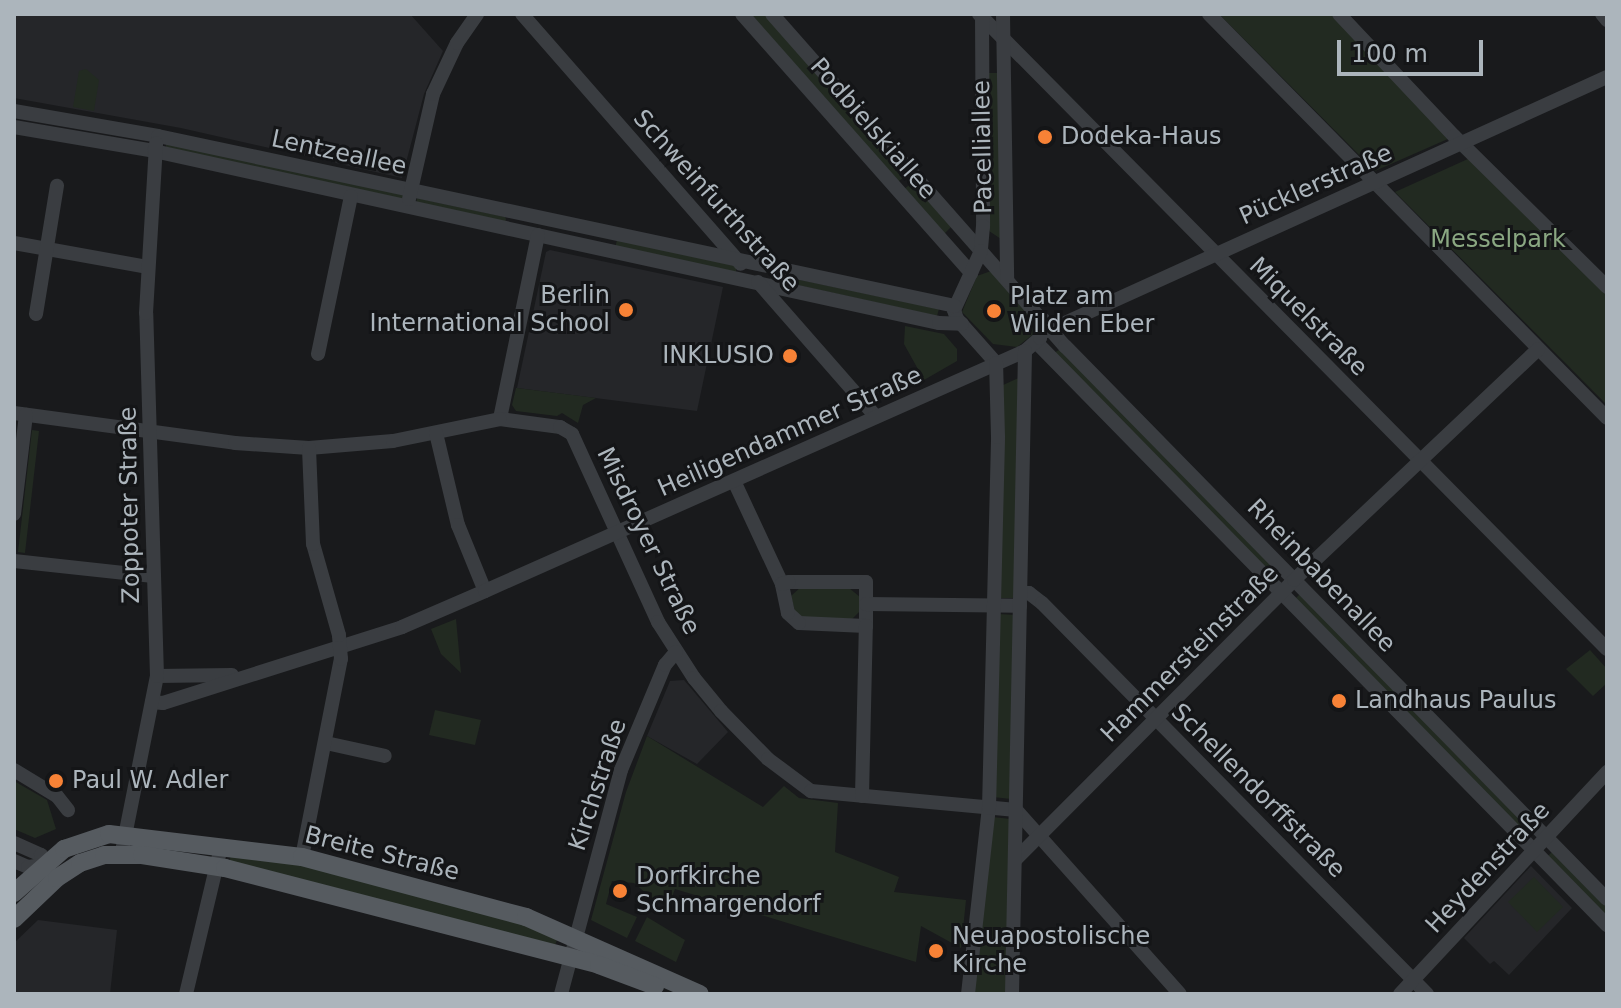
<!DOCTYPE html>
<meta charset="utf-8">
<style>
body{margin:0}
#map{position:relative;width:1621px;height:1008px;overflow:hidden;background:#191a1c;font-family:"DejaVu Sans",sans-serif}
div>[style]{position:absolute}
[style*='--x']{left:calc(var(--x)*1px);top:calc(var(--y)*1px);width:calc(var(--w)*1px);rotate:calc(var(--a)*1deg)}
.built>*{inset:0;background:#252629}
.green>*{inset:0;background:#222a21}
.minor>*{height:14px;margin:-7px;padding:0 7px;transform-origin:7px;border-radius:7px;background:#3a3d41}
.major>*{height:18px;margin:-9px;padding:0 9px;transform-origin:9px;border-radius:9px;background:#565b60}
.dots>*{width:22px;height:22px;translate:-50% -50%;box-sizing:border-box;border:4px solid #141517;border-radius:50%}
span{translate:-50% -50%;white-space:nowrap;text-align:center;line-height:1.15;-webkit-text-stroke:6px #141517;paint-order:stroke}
.street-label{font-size:24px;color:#acb5bc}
.poi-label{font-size:24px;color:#acb5bc}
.left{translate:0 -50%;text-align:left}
.right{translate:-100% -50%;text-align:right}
.park-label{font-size:24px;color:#8aa782}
.frame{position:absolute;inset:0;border:16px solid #acb5bc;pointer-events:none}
.scale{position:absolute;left:1337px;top:40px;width:146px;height:36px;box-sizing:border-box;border:4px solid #acb5bc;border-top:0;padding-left:10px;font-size:24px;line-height:28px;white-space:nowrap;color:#acb5bc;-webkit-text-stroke:6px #141517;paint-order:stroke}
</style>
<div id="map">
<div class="built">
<i style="clip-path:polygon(14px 14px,410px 14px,443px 51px,424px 94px,402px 178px,181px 128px,14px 98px)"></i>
<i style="clip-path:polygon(550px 250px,723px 287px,697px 411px,517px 388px,546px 252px)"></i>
<i style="clip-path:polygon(684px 680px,728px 732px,697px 764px,647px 736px,670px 681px)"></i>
<i style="clip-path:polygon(1531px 866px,1572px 908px,1509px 975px,1494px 961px,1490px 964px,1464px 938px)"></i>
<i style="clip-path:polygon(38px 920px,117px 930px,110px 994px,14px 994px,14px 943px)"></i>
</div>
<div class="green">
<i style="clip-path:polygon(750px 14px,764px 14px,906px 175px,898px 182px)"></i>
<i style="clip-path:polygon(1219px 14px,1333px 14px,1450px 138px,1375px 171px)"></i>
<i style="clip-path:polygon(86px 69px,99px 80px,94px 111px,73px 107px,79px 71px)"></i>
<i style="clip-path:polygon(988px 73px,1000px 73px,1001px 239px,989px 231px)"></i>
<i style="clip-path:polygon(166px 143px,404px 195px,403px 202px,166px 147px)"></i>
<i style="clip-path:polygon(1470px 158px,1607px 294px,1607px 405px,1395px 192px)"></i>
<i style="clip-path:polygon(912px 183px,952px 226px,943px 235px,904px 189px)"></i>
<i style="clip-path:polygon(417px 198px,505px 217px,506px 219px,505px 223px,416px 205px)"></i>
<i style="clip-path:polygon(617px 240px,736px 266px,736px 272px,615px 248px)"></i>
<i style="clip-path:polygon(991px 271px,1036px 319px,1036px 332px,1017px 347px,993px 344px,962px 312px,977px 276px)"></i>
<i style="clip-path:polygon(772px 274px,939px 309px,937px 316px,770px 279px)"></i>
<i style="clip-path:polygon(905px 326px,944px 334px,957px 349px,957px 361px,924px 380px,904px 344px)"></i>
<i style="clip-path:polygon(1062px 348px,1281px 572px,1275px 579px,1054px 353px)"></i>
<i style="clip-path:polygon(1021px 377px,1015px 598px,999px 598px,1003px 385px)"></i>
<i style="clip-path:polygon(516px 388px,517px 388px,596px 398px,583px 405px,578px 423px,562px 413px,557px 416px,516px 411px,512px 405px)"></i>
<i style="clip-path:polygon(32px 430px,39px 431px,25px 553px,18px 552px)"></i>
<i style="clip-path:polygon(802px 586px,849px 588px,860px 597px,860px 611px,852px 619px,796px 617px,791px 596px)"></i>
<i style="clip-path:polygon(1302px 592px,1535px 831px,1528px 839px,1295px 599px)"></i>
<i style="clip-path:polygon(998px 614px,1015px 615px,1011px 799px,993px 797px)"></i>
<i style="clip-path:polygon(456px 619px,461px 673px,441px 654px,431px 629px)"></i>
<i style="clip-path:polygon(1590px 650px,1607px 669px,1607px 683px,1593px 696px,1566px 669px)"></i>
<i style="clip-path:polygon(435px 710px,481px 720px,475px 745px,429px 735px)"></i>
<i style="clip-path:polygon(647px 736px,763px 807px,784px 786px,799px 798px,838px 803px,835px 852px,899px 877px,894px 892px,966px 900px,961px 948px,921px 926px,916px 962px,675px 889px,672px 897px,654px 900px,634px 883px,612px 881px,606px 904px,637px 917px,627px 938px,591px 920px,626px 792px)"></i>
<i style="clip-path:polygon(14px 781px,47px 800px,56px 829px,35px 838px,14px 829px)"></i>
<i style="clip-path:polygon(993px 817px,1010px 819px,1007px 994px,973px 994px)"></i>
<i style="clip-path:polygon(1554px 850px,1607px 905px,1607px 920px,1546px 858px)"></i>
<i style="clip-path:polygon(231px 854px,287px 861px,505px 917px,558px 937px,554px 948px,229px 864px)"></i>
<i style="clip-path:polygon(1534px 877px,1563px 907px,1537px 932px,1508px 902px)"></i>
<i style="clip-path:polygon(647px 917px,685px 940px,676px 962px,635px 941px)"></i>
</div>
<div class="minor">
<i style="--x:522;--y:14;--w:332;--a:48.8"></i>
<i style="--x:742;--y:14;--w:346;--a:48.5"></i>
<i style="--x:772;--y:14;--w:443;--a:48.6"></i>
<i style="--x:1065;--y:346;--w:774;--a:45.58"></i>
<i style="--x:979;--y:14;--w:893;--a:45.32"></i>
<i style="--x:1003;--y:14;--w:266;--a:89.1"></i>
<i style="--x:1209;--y:14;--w:567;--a:45.43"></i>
<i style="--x:1339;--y:14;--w:168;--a:46.7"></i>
<i style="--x:1454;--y:136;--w:215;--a:44.6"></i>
<i style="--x:1602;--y:14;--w:8;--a:50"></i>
<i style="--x:982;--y:16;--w:210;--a:89.7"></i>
<i style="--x:983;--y:226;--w:25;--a:95"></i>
<i style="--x:981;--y:251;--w:65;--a:114.6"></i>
<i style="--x:954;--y:310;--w:9;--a:72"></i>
<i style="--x:957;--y:319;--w:59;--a:48.4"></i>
<i style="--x:14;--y:111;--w:146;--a:9.8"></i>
<i style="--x:158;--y:136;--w:815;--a:12.04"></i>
<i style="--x:14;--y:127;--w:142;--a:9.7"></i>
<i style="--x:154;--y:151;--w:804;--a:12.36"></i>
<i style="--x:939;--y:323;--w:23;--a:2"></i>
<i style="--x:409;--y:199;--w:108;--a:-77.1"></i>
<i style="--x:433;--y:94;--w:56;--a:-64.8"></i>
<i style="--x:457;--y:43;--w:35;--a:-55"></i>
<i style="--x:538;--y:235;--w:188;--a:101.7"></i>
<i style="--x:500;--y:419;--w:61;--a:7.6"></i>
<i style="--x:560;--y:427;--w:14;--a:30"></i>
<i style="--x:572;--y:434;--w:207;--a:65.4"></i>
<i style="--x:658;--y:622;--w:67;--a:57.3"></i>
<i style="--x:694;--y:678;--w:43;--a:50.7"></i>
<i style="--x:721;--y:711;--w:67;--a:45.6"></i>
<i style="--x:768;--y:759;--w:54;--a:36.7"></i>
<i style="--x:811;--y:791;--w:206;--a:5.3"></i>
<i style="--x:1016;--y:810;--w:246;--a:48.3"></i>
<i style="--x:14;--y:243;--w:135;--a:10.2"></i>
<i style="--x:758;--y:282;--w:179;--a:48.8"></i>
<i style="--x:36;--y:314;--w:130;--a:-80.7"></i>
<i style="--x:1047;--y:331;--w:615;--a:-24.4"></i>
<i style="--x:1037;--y:343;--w:815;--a:45.6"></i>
<i style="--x:318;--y:354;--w:161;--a:-78.2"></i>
<i style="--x:14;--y:413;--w:223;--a:7.7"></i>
<i style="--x:235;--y:443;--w:74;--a:3.9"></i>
<i style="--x:309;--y:448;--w:84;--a:-4.8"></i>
<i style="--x:393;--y:441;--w:109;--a:-11.6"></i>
<i style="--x:436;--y:433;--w:95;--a:76.6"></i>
<i style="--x:458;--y:525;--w:71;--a:67.8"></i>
<i style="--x:734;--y:481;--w:114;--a:65"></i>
<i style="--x:14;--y:514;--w:100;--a:-83.1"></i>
<i style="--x:14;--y:561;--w:140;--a:6.2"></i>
<i style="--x:789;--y:582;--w:77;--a:0"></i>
<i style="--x:866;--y:582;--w:44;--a:90"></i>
<i style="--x:866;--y:626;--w:67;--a:-177.4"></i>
<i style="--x:799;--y:623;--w:15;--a:-138"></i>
<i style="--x:788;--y:613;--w:30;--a:-102"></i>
<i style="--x:782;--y:584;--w:7;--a:-16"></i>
<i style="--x:1021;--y:593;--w:8;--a:0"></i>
<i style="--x:1029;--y:593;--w:16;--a:38"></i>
<i style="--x:1042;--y:603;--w:549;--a:45.44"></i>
<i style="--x:866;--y:604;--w:154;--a:0.7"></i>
<i style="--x:157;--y:676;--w:75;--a:-0.8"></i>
<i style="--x:152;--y:702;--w:11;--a:5"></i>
<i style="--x:163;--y:703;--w:251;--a:-17.6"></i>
<i style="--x:402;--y:627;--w:90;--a:-23.4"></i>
<i style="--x:485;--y:591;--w:591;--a:-23.96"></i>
<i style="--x:1025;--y:351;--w:20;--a:-41"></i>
<i style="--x:1040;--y:338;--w:19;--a:-81"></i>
<i style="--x:326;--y:743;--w:60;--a:12.4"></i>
<i style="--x:14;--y:770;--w:50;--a:31.2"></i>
<i style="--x:57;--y:796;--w:18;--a:52"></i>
<i style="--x:862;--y:796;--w:170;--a:-88.7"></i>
<i style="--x:14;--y:843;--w:30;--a:24"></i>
<i style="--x:41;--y:855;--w:10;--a:79"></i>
<i style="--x:43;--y:865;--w:10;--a:45"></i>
<i style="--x:123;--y:846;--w:173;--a:-78.7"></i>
<i style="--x:157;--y:676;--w:363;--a:-91.7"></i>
<i style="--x:146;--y:313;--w:170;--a:-86.6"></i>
<i style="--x:302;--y:857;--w:202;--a:-78.9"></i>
<i style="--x:341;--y:659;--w:24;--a:-95"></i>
<i style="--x:339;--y:635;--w:95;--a:-105.9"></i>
<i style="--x:313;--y:544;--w:96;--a:-92.4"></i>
<i style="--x:1015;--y:860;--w:395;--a:-45.1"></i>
<i style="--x:1294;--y:580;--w:336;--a:-43.4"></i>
<i style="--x:14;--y:861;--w:15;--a:23"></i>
<i style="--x:28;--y:867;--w:15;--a:-8"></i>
<i style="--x:186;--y:994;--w:151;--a:-76.6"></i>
<i style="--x:561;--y:994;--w:232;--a:-75"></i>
<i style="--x:621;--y:770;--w:114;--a:-67.3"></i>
<i style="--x:665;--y:665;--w:17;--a:-50"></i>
<i style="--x:968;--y:994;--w:187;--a:-83.6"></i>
<i style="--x:989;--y:808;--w:371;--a:-88.6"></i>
<i style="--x:998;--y:437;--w:74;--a:-91.5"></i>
<i style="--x:1012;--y:994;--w:643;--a:-88.84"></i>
<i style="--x:1400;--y:994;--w:304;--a:-47"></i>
</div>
<div class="major">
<i style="--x:14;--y:893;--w:67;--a:-41.3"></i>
<i style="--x:64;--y:849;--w:47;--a:-18.4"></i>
<i style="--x:109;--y:834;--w:194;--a:6.8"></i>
<i style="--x:302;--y:857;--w:232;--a:15"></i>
<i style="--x:526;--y:917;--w:190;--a:23.9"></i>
<i style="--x:14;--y:919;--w:59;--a:-43.6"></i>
<i style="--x:57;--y:878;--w:27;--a:-33"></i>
<i style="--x:80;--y:863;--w:25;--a:-18"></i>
<i style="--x:104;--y:855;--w:38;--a:0"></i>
<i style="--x:142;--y:855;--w:84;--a:8.9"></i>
<i style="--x:225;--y:868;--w:386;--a:14.5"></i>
<i style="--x:599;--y:965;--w:60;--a:20.6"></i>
</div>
<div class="dots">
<i style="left:1045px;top:137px;background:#f78236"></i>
<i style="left:626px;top:310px;background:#f78236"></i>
<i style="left:994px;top:311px;background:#f78236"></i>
<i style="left:790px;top:356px;background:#f78236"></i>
<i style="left:1339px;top:701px;background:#f78236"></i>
<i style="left:56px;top:781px;background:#f78236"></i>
<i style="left:620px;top:891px;background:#f78236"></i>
<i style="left:936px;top:951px;background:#f78236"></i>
</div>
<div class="street-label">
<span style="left:873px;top:129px;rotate:49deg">Podbielskiallee</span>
<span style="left:983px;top:147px;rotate:-91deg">Pacelliallee</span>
<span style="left:339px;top:153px;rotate:12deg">Lentzeallee</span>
<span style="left:1316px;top:185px;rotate:-24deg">Pücklerstraße</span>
<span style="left:716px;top:201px;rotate:48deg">Schweinfurthstraße</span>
<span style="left:1308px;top:317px;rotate:45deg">Miquelstraße</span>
<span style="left:790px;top:432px;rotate:-24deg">Heiligendammer Straße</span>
<span style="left:130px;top:505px;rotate:-91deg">Zoppoter Straße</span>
<span style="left:648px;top:541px;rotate:64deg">Misdroyer Straße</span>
<span style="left:1321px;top:576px;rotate:46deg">Rheinbabenallee</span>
<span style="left:1190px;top:654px;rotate:-45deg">Hammersteinstraße</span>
<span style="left:598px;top:785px;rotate:-72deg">Kirchstraße</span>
<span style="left:1258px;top:791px;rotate:45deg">Schellendorffstraße</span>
<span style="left:382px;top:854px;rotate:14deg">Breite Straße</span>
<span style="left:1488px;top:868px;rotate:-47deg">Heydenstraße</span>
</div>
<div class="poi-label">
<span class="left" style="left:1061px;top:137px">Dodeka-Haus</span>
<span class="right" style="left:610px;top:310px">Berlin<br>International School</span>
<span class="left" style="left:1010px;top:311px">Platz am<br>Wilden Eber</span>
<span class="right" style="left:774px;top:356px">INKLUSIO</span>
<span class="left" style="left:1355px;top:701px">Landhaus Paulus</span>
<span class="left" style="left:72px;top:781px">Paul W. Adler</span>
<span class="left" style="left:636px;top:891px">Dorfkirche<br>Schmargendorf</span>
<span class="left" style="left:952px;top:951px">Neuapostolische<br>Kirche</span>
</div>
<div class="park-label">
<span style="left:1498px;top:240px">Messelpark</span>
</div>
<div class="frame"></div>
<div class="scale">100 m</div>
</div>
